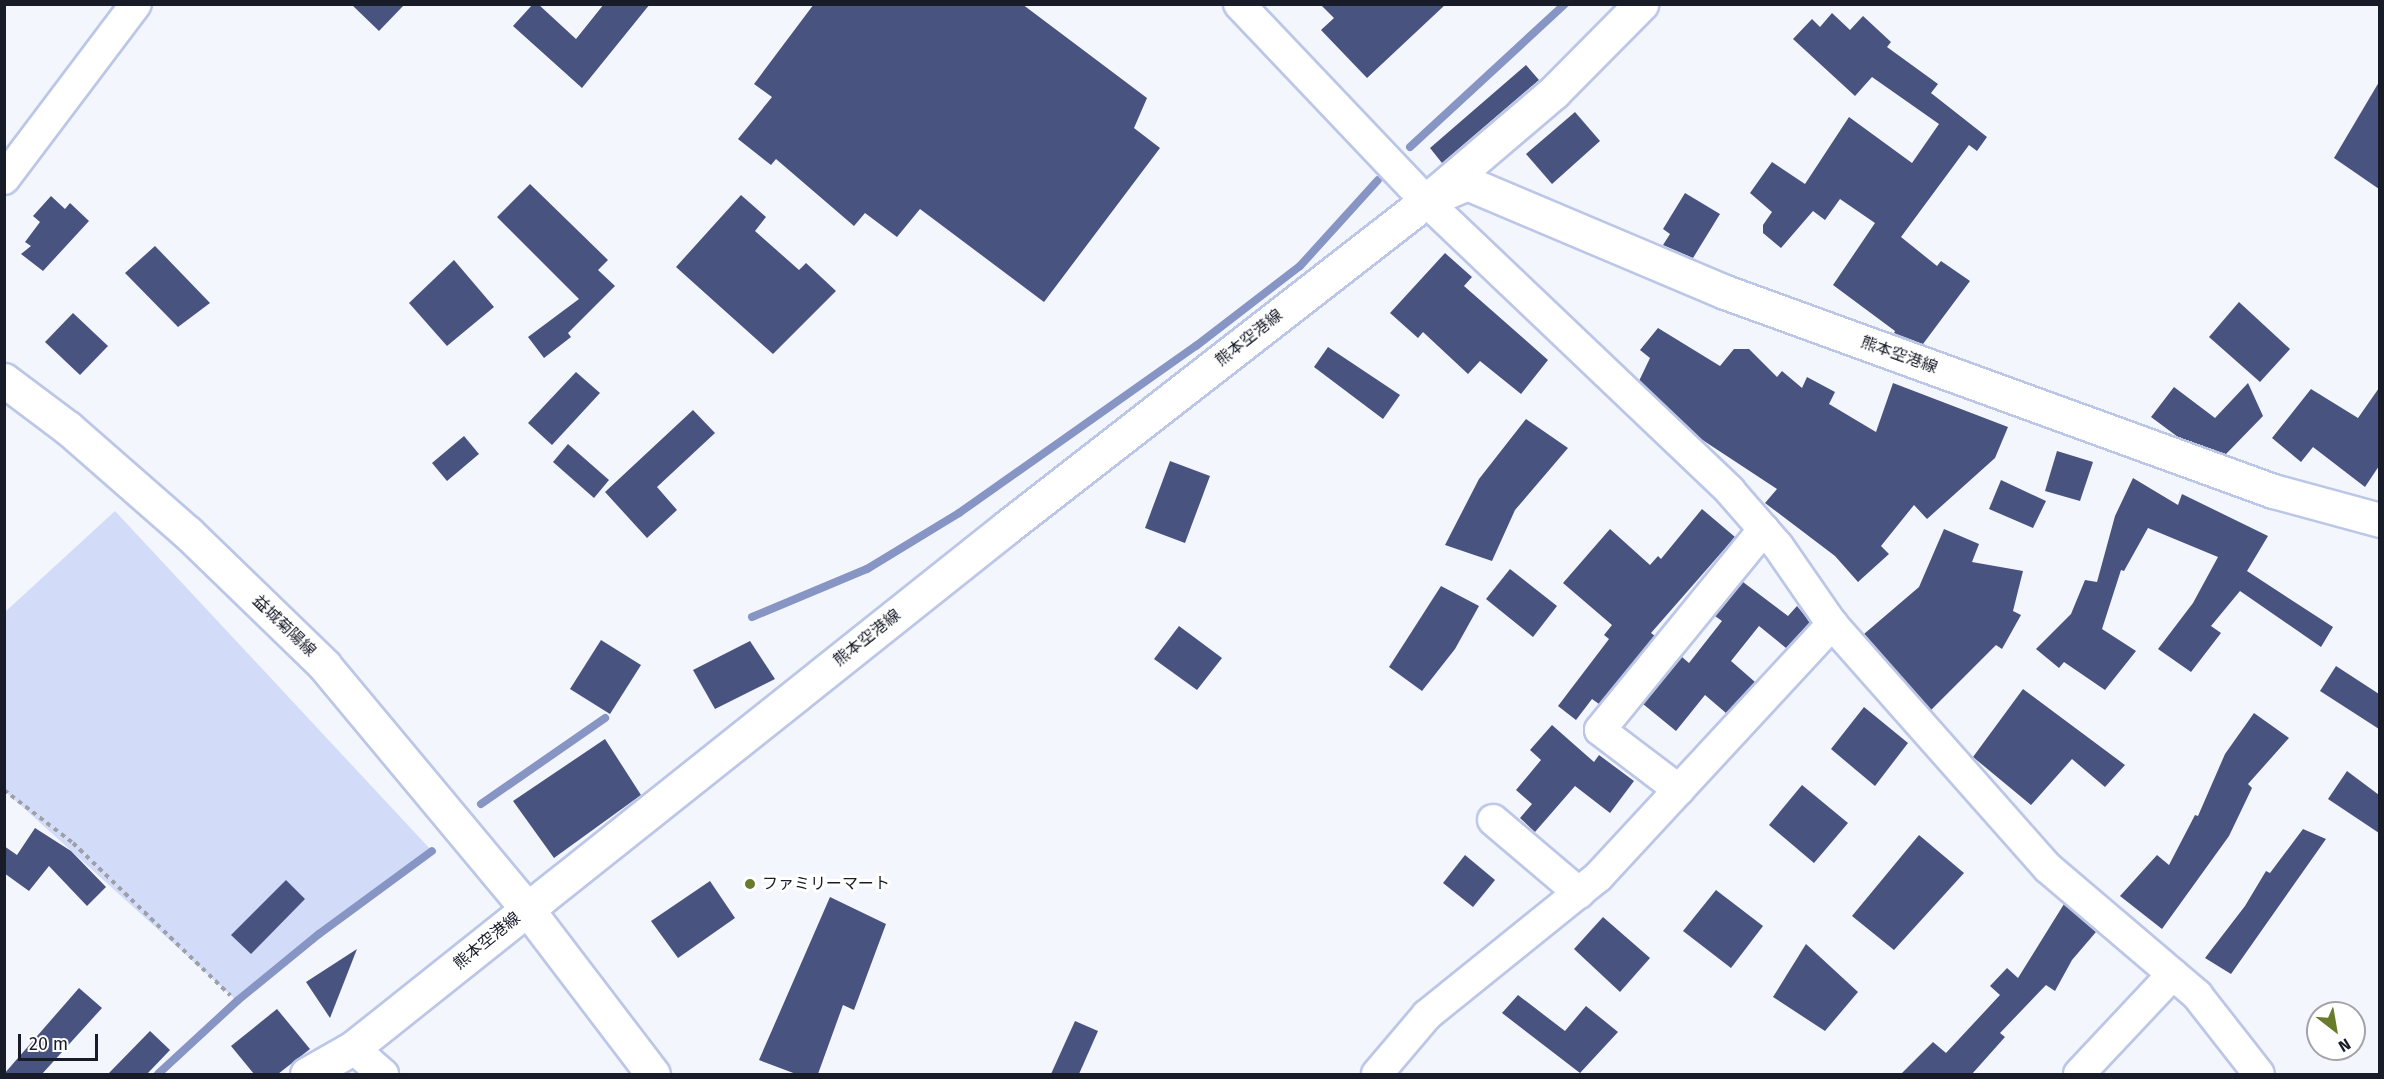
<!DOCTYPE html>
<meta charset="utf-8">
<style>
body{margin:0}
#map{position:relative;width:2384px;height:1079px;overflow:hidden;background:#f4f6fd;font-family:"Fira Sans","Noto Sans JP",sans-serif}
div>[style]{position:absolute}
[style*='--x']{left:calc(var(--x)*1px);top:calc(var(--y)*1px);width:calc(var(--w)*1px);rotate:calc(var(--a)*1deg)}
.green>*{inset:0;background:#d2dcf9}
.stream>*{height:8px;margin:-4px;padding:0 4px;transform-origin:4px;border-radius:4px;background:#8695c4}
.building>*{inset:0;background:#48547f}
.path>*{height:4px;margin-top:-2px;transform-origin:0;background:repeating-linear-gradient(90deg,#9ea0a9 0 4.5px,transparent 0 9px)}
.roads{filter:drop-shadow(2px 0 #bcc7e7) drop-shadow(-2px 0 #bcc7e7) drop-shadow(0 2px #bcc7e7) drop-shadow(0 -2px #bcc7e7)}
.minor>*{height:30px;margin:-15px;padding:0 15px;transform-origin:15px;border-radius:15px;background:#fff}
.tertiary>*{height:33px;margin:-16.5px;padding:0 16.5px;transform-origin:16.5px;border-radius:16.5px;background:#fff}
.secondary>*{height:33px;margin:-16.5px;padding:0 16.5px;transform-origin:16.5px;border-radius:16.5px;background:#fff}
.dots>*{width:16px;height:16px;translate:-50% -50%;box-sizing:border-box;border:3px solid #fff;border-radius:50%}
span{translate:-50% -50%;white-space:nowrap;text-align:center;line-height:1.15;-webkit-text-stroke:6px #fff;paint-order:stroke}
.street-label{font-size:16px;color:#181c28}
.poi-label{font-size:16px;color:#181c28}
.left{translate:0 -50%;text-align:left}
.frame{position:absolute;inset:0;border:6px solid #181c28;pointer-events:none}
.north{position:absolute;left:2306px;top:1001px;width:60px;height:60px;box-sizing:border-box;background:#fff;border:2px solid #a3a4a9;border-radius:50%;rotate:149deg;font-size:16px;font-weight:700;line-height:24px;text-align:center;color:#181c28}
.north::after{content:'';display:block;margin:auto;width:21px;height:27px;background:#6a7c2b;clip-path:polygon(50% 0,100% 100%,50% 72%,0 100%)}
.scale{position:absolute;left:18px;top:1034px;width:80px;height:27px;box-sizing:border-box;border:3px solid #181c28;border-top:0;padding-left:8px;font-size:18px;line-height:21px;white-space:nowrap;color:#181c28;-webkit-text-stroke:4px #fff;paint-order:stroke}
</style>
<div id="map">
<div class="green">
<i style="clip-path:polygon(115px 511px,432px 851px,237px 1001px,5px 791px,5px 612px)"></i>
</div>
<div class="stream">
<i style="--x:1410;--y:147;--w:211;--a:-42.7"></i>
<i style="--x:752;--y:617;--w:125;--a:-22.7"></i>
<i style="--x:867;--y:569;--w:108;--a:-31.3"></i>
<i style="--x:959;--y:513;--w:290;--a:-35.2"></i>
<i style="--x:1196;--y:346;--w:131;--a:-37.6"></i>
<i style="--x:1300;--y:266;--w:116;--a:-47.8"></i>
<i style="--x:481;--y:804;--w:151;--a:-34.7"></i>
<i style="--x:158;--y:1074;--w:108;--a:-42.7"></i>
<i style="--x:237;--y:1001;--w:106;--a:-39.3"></i>
<i style="--x:319;--y:934;--w:140;--a:-36.3"></i>
</div>
<div class="building">
<i style="clip-path:polygon(351px 4px,405px 4px,379px 31px)"></i>
<i style="clip-path:polygon(533px 4px,538px 4px,576px 39px,604px 4px,650px 4px,582px 88px,513px 26px)"></i>
<i style="clip-path:polygon(814px 4px,1022px 4px,1147px 98px,1134px 128px,1160px 148px,1044px 302px,920px 209px,897px 237px,865px 213px,854px 226px,776px 159px,771px 165px,738px 139px,772px 97px,754px 84px)"></i>
<i style="clip-path:polygon(1320px 4px,1446px 4px,1367px 78px,1321px 30px,1334px 18px)"></i>
<i style="clip-path:polygon(1832px 13px,1850px 30px,1863px 16px,1891px 42px,1887px 47px,1938px 84px,1931px 93px,1987px 137px,1977px 151px,1969px 145px,1901px 237px,1937px 266px,1941px 261px,1970px 281px,1923px 344px,1894px 333px,1895px 331px,1833px 285px,1875px 223px,1840px 199px,1825px 220px,1813px 211px,1781px 248px,1763px 233px,1763px 225px,1772px 212px,1750px 193px,1772px 162px,1805px 184px,1849px 117px,1912px 163px,1939px 124px,1872px 77px,1855px 96px,1793px 39px,1812px 19px,1820px 27px)"></i>
<i style="clip-path:polygon(1526px 65px,1539px 80px,1442px 163px,1430px 148px)"></i>
<i style="clip-path:polygon(2379px 82px,2379px 189px,2334px 158px)"></i>
<i style="clip-path:polygon(1575px 112px,1600px 141px,1552px 184px,1526px 154px)"></i>
<i style="clip-path:polygon(530px 184px,608px 260px,598px 270px,615px 286px,568px 333px,571px 337px,544px 358px,528px 337px,579px 299px,497px 217px)"></i>
<i style="clip-path:polygon(1685px 193px,1720px 214px,1693px 258px,1663px 245px,1670px 234px,1663px 229px)"></i>
<i style="clip-path:polygon(741px 195px,766px 217px,755px 231px,799px 270px,806px 263px,836px 291px,773px 354px,676px 267px)"></i>
<i style="clip-path:polygon(51px 196px,65px 209px,70px 203px,89px 221px,43px 271px,21px 254px,31px 246px,25px 242px,40px 222px,33px 216px)"></i>
<i style="clip-path:polygon(155px 246px,210px 303px,178px 327px,125px 273px)"></i>
<i style="clip-path:polygon(1445px 253px,1472px 277px,1464px 286px,1548px 360px,1521px 394px,1480px 361px,1468px 374px,1423px 332px,1418px 338px,1390px 313px)"></i>
<i style="clip-path:polygon(454px 260px,494px 307px,447px 346px,409px 303px)"></i>
<i style="clip-path:polygon(2239px 302px,2290px 349px,2260px 382px,2209px 337px)"></i>
<i style="clip-path:polygon(73px 313px,108px 346px,80px 375px,45px 342px)"></i>
<i style="clip-path:polygon(1658px 328px,1720px 366px,1734px 349px,1749px 349px,1777px 377px,1782px 371px,1802px 388px,1807px 377px,1835px 392px,1829px 404px,1876px 432px,1893px 383px,2008px 427px,1995px 458px,1927px 519px,1914px 505px,1881px 546px,1889px 554px,1858px 582px,1835px 556px,1765px 503px,1777px 489px,1701px 439px,1639px 381px,1650px 358px,1640px 350px)"></i>
<i style="clip-path:polygon(1328px 347px,1400px 395px,1383px 419px,1314px 367px)"></i>
<i style="clip-path:polygon(576px 372px,600px 393px,552px 445px,528px 423px)"></i>
<i style="clip-path:polygon(2248px 383px,2263px 416px,2226px 454px,2178px 437px,2151px 417px,2174px 387px,2215px 418px)"></i>
<i style="clip-path:polygon(2379px 388px,2379px 466px,2365px 487px,2313px 447px,2301px 462px,2272px 438px,2311px 389px,2358px 418px)"></i>
<i style="clip-path:polygon(693px 410px,715px 433px,657px 487px,677px 510px,647px 538px,605px 492px)"></i>
<i style="clip-path:polygon(1526px 419px,1568px 448px,1515px 510px,1492px 561px,1445px 545px,1479px 479px)"></i>
<i style="clip-path:polygon(464px 436px,479px 454px,447px 481px,432px 463px)"></i>
<i style="clip-path:polygon(568px 444px,609px 480px,594px 498px,553px 462px)"></i>
<i style="clip-path:polygon(2057px 451px,2093px 462px,2080px 501px,2045px 491px)"></i>
<i style="clip-path:polygon(1170px 461px,1210px 476px,1185px 543px,1145px 528px)"></i>
<i style="clip-path:polygon(2133px 478px,2178px 505px,2182px 494px,2268px 536px,2247px 571px,2333px 627px,2321px 647px,2240px 591px,2211px 626px,2221px 633px,2191px 672px,2158px 649px,2193px 603px,2218px 557px,2148px 528px,2124px 571px,2121px 570px,2102px 629px,2136px 651px,2105px 690px,2064px 662px,2059px 668px,2036px 649px,2071px 614px,2085px 580px,2097px 582px,2115px 516px)"></i>
<i style="clip-path:polygon(2001px 480px,2046px 501px,2033px 528px,1989px 509px)"></i>
<i style="clip-path:polygon(1702px 509px,1735px 537px,1651px 633px,1655px 636px,1599px 704px,1592px 699px,1576px 720px,1558px 706px,1609px 639px,1604px 635px,1612px 625px,1563px 583px,1610px 529px,1650px 565px,1658px 556px,1661px 559px)"></i>
<i style="clip-path:polygon(1944px 529px,1979px 544px,1972px 562px,2023px 571px,2013px 611px,2021px 615px,2002px 649px,1996px 645px,1931px 710px,1864px 634px,1919px 587px)"></i>
<i style="clip-path:polygon(1510px 569px,1557px 606px,1533px 637px,1486px 599px)"></i>
<i style="clip-path:polygon(1743px 582px,1788px 616px,1797px 606px,1810px 622px,1786px 648px,1759px 626px,1731px 661px,1755px 682px,1726px 713px,1705px 695px,1676px 731px,1643px 704px,1682px 657px,1689px 663px,1722px 621px,1715px 616px)"></i>
<i style="clip-path:polygon(1441px 586px,1479px 606px,1455px 649px,1422px 691px,1389px 667px)"></i>
<i style="clip-path:polygon(1179px 626px,1222px 658px,1197px 690px,1154px 659px)"></i>
<i style="clip-path:polygon(601px 640px,641px 665px,610px 714px,570px 689px)"></i>
<i style="clip-path:polygon(750px 641px,775px 679px,715px 709px,693px 670px)"></i>
<i style="clip-path:polygon(2336px 666px,2379px 694px,2379px 729px,2320px 691px)"></i>
<i style="clip-path:polygon(2023px 689px,2125px 765px,2105px 787px,2072px 759px,2031px 805px,1973px 757px)"></i>
<i style="clip-path:polygon(1864px 707px,1908px 743px,1875px 786px,1831px 749px)"></i>
<i style="clip-path:polygon(2254px 713px,2289px 738px,2248px 784px,2252px 788px,2229px 836px,2162px 929px,2120px 896px,2157px 855px,2169px 865px,2195px 815px,2198px 816px,2225px 754px)"></i>
<i style="clip-path:polygon(1552px 725px,1594px 762px,1599px 755px,1634px 781px,1610px 813px,1575px 786px,1535px 832px,1520px 818px,1532px 804px,1516px 790px,1541px 760px,1530px 750px)"></i>
<i style="clip-path:polygon(605px 739px,641px 795px,554px 858px,513px 801px)"></i>
<i style="clip-path:polygon(2347px 771px,2379px 795px,2379px 833px,2328px 799px)"></i>
<i style="clip-path:polygon(1802px 785px,1848px 823px,1814px 863px,1769px 825px)"></i>
<i style="clip-path:polygon(35px 828px,71px 851px,106px 887px,87px 906px,49px 866px,29px 891px,4px 873px,4px 846px,17px 855px)"></i>
<i style="clip-path:polygon(2303px 829px,2326px 839px,2231px 974px,2205px 958px,2245px 906px,2266px 871px,2270px 873px)"></i>
<i style="clip-path:polygon(1919px 835px,1964px 873px,1894px 950px,1852px 916px)"></i>
<i style="clip-path:polygon(1465px 855px,1495px 880px,1473px 907px,1443px 883px)"></i>
<i style="clip-path:polygon(286px 880px,305px 899px,251px 954px,231px 935px)"></i>
<i style="clip-path:polygon(710px 881px,735px 918px,678px 958px,651px 921px)"></i>
<i style="clip-path:polygon(1716px 890px,1763px 926px,1731px 968px,1683px 931px)"></i>
<i style="clip-path:polygon(830px 897px,886px 924px,854px 1010px,843px 1005px,818px 1074px,796px 1074px,759px 1060px)"></i>
<i style="clip-path:polygon(2064px 904px,2096px 932px,2072px 960px,2055px 991px,2046px 985px,2000px 1033px,2005px 1037px,1972px 1074px,1901px 1074px,1933px 1042px,1946px 1053px,2000px 995px,1990px 986px,2007px 968px,2018px 978px)"></i>
<i style="clip-path:polygon(1603px 917px,1650px 958px,1620px 992px,1574px 949px)"></i>
<i style="clip-path:polygon(1806px 944px,1858px 992px,1825px 1031px,1773px 997px)"></i>
<i style="clip-path:polygon(357px 949px,330px 1018px,306px 982px)"></i>
<i style="clip-path:polygon(79px 988px,102px 1008px,42px 1074px,4px 1074px)"></i>
<i style="clip-path:polygon(1518px 995px,1565px 1031px,1586px 1006px,1618px 1032px,1580px 1073px,1502px 1013px)"></i>
<i style="clip-path:polygon(277px 1009px,310px 1049px,278px 1074px,254px 1074px,231px 1046px)"></i>
<i style="clip-path:polygon(1075px 1021px,1098px 1031px,1079px 1074px,1051px 1074px)"></i>
<i style="clip-path:polygon(150px 1031px,170px 1050px,147px 1074px,108px 1074px)"></i>
</div>
<div class="path">
<i style="--x:4;--y:790;--w:87;--a:37.5"></i>
<i style="--x:73;--y:843;--w:219;--a:44.1"></i>
</div>
<div class="roads">
<div class="minor">
<i style="--x:1239;--y:4;--w:272;--a:46.5"></i>
<i style="--x:1426;--y:201;--w:420;--a:43.6"></i>
<i style="--x:1730;--y:491;--w:73;--a:48.9"></i>
<i style="--x:1778;--y:546;--w:95;--a:55.3"></i>
<i style="--x:1832;--y:624;--w:326;--a:48.5"></i>
<i style="--x:2048;--y:868;--w:196;--a:40.4"></i>
<i style="--x:2197;--y:995;--w:100;--a:51.9"></i>
<i style="--x:4;--y:179;--w:219;--a:-53"></i>
<i style="--x:1679;--y:790;--w:99;--a:-142.8"></i>
<i style="--x:1600;--y:730;--w:259;--a:-50.8"></i>
<i style="--x:1493;--y:820;--w:113;--a:40.3"></i>
<i style="--x:353;--y:1048;--w:40;--a:41"></i>
<i style="--x:1377;--y:1074;--w:77;--a:-49.7"></i>
<i style="--x:1427;--y:1015;--w:220;--a:-38.9"></i>
<i style="--x:1598;--y:877;--w:345;--a:-47.2"></i>
<i style="--x:2079;--y:1074;--w:137;--a:-46.8"></i>
</div>
<div class="tertiary">
<i style="--x:534;--y:918;--w:196;--a:52.7"></i>
</div>
<div class="secondary">
<i style="--x:1437;--y:196;--w:33;--a:-23"></i>
<i style="--x:1467;--y:183;--w:280;--a:22.9"></i>
<i style="--x:1725;--y:292;--w:583;--a:19.96"></i>
<i style="--x:2273;--y:491;--w:111;--a:15.2"></i>
<i style="--x:4;--y:380;--w:80;--a:36.9"></i>
<i style="--x:68;--y:428;--w:159;--a:41.2"></i>
<i style="--x:188;--y:533;--w:190;--a:44.1"></i>
<i style="--x:324;--y:665;--w:317;--a:50.2"></i>
<i style="--x:307;--y:1074;--w:53;--a:-29.5"></i>
<i style="--x:353;--y:1048;--w:836;--a:-38.54"></i>
<i style="--x:1007;--y:527;--w:531;--a:-37.88"></i>
<i style="--x:1426;--y:201;--w:168;--a:-40.4"></i>
<i style="--x:1554;--y:92;--w:124;--a:-45.3"></i>
</div>
</div>
<div class="dots">
<i style="left:750px;top:884px;background:#6a7c2b"></i>
</div>
<div class="street-label">
<span style="left:1249px;top:338px;rotate:-38deg">熊本空港線</span>
<span style="left:1899px;top:355px;rotate:20deg">熊本空港線</span>
<span style="left:284px;top:626px;rotate:44deg">益城菊陽線</span>
<span style="left:867px;top:638px;rotate:-38deg">熊本空港線</span>
<span style="left:487px;top:941px;rotate:-39deg">熊本空港線</span>
</div>
<div class="poi-label">
<span class="left" style="left:762px;top:884px">ファミリーマート</span>
</div>
<div class="frame"></div>
<div class="north">N</div>
<div class="scale">20 m</div>
</div>
